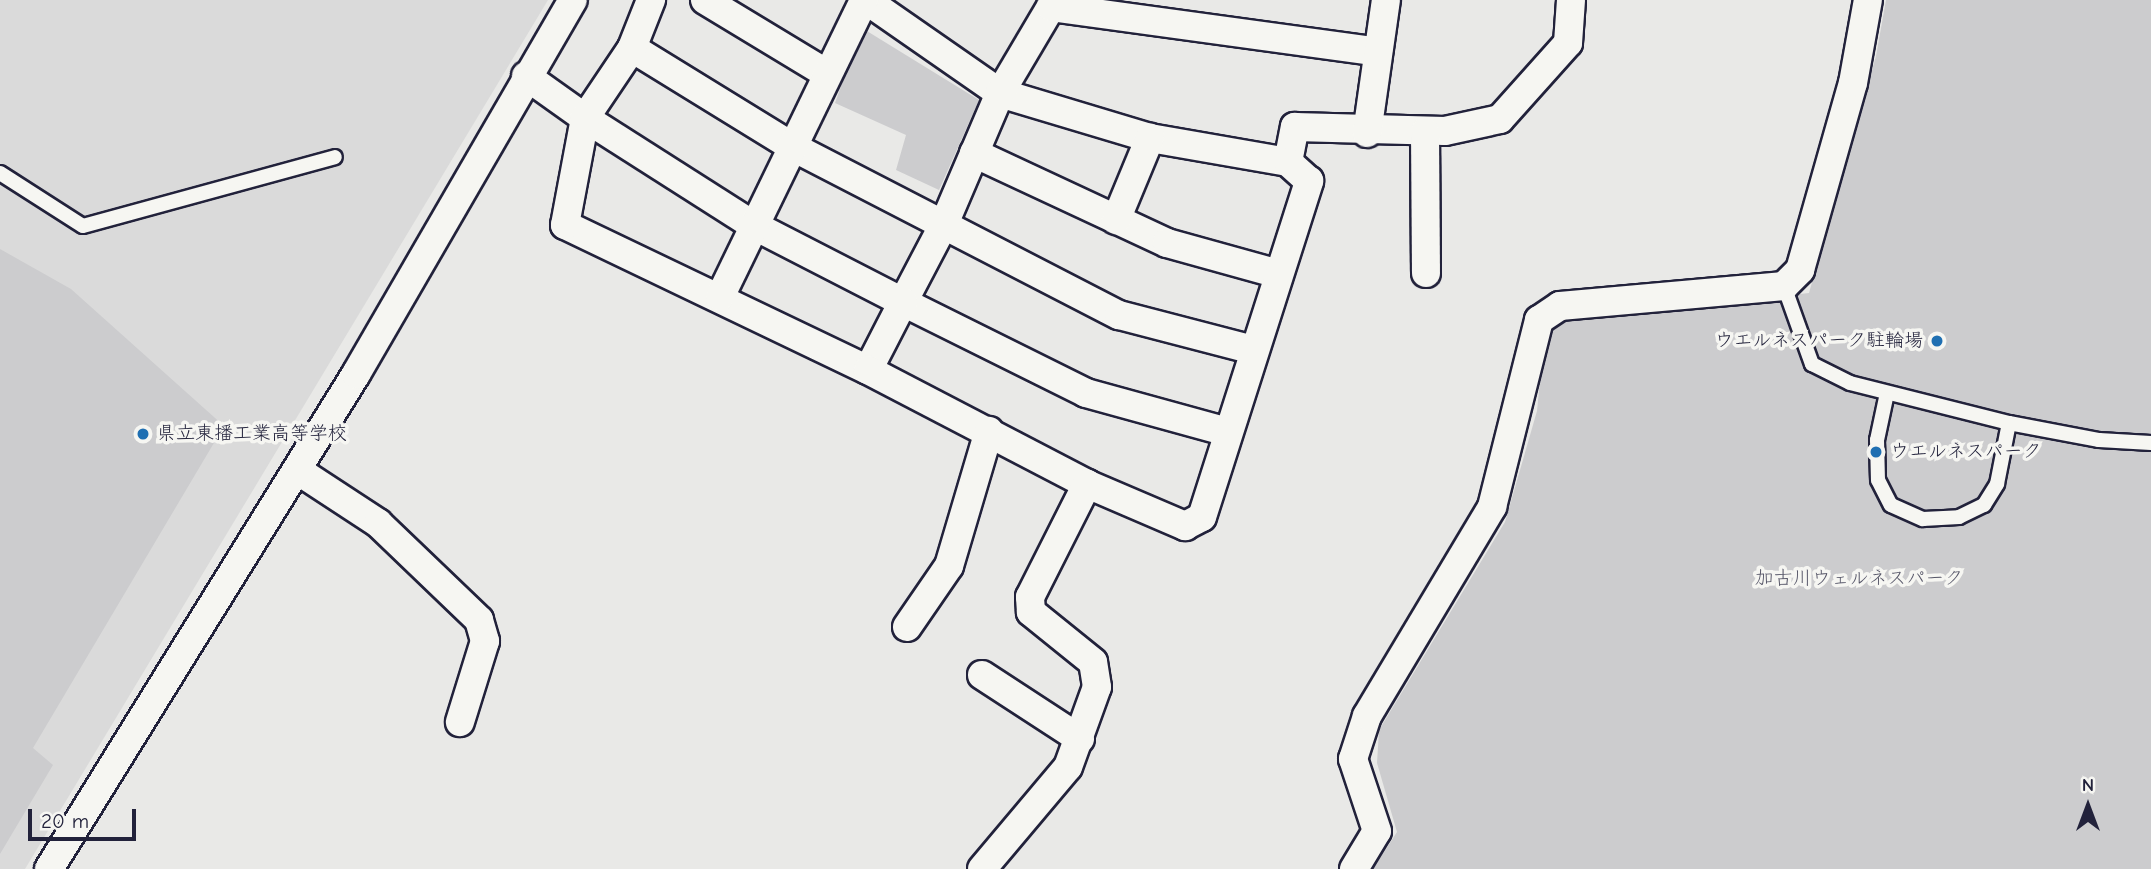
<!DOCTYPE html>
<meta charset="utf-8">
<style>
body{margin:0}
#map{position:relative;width:2151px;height:869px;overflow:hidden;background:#e9e9e7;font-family:"Comic Neue","Klee One",sans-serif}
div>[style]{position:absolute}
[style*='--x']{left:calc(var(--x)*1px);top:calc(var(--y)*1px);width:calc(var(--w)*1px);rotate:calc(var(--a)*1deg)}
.built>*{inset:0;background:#dadada}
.green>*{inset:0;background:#ccccce}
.roads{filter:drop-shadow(2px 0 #22223b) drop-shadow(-2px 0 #22223b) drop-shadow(0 2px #22223b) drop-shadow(0 -2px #22223b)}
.service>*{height:14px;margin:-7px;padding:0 7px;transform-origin:7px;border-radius:7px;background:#f6f6f2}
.minor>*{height:28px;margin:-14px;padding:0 14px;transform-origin:14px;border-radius:14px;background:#f6f6f2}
.dots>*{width:19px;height:19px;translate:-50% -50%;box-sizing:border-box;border:4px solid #f6f6f2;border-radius:50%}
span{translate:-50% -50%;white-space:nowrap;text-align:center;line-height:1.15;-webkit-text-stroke:7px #f6f6f2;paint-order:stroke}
.poi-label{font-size:19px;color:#22223b}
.right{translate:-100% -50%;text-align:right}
.left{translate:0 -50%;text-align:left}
.park-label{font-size:19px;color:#555567}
.north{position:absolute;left:2053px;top:771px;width:70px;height:70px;-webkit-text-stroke:5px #f6f6f2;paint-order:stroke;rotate:0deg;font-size:19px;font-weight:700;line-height:28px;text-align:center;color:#22223b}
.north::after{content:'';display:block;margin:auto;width:24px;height:32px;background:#22223b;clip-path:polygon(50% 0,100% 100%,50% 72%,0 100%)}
.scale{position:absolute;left:28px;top:809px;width:108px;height:32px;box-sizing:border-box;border:4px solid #22223b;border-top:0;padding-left:9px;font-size:21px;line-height:24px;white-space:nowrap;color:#22223b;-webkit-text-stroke:5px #f6f6f2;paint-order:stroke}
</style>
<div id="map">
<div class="built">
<i style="clip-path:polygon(0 0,548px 0,25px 869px,0 869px)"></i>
</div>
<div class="green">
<i style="clip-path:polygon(1886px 0,2151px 0,2151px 869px,1373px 869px,1397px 832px,1377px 763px,1379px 730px,1505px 522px,1537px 411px,1543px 350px,1551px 330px,1569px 320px,1809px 293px,1876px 56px)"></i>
<i style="clip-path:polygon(862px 28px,979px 100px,939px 190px,896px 170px,906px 135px,835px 103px)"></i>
<i style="clip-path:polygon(0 249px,71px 289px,224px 426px,33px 748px,53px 765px,0 854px)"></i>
</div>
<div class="roads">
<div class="service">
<i style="--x:0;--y:173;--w:98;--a:32.6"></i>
<i style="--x:83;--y:226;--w:261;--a:-15.3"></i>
<i style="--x:1784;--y:286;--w:83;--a:70.3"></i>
<i style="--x:1812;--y:364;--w:42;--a:26.6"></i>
<i style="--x:1850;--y:383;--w:164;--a:14.1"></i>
<i style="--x:2009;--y:423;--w:92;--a:10.7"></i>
<i style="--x:2099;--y:440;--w:52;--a:3.3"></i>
<i style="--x:1887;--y:393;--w:48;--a:102"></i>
<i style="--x:1877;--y:440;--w:40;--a:88.6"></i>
<i style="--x:1878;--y:480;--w:28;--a:63"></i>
<i style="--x:1891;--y:505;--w:35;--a:24"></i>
<i style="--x:1923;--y:519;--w:36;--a:-3"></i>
<i style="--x:1959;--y:517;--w:28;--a:-26"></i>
<i style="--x:1984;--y:505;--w:25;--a:-58"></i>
<i style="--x:1997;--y:484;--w:62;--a:-78.9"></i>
</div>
<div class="minor">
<i style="--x:705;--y:0;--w:143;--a:31.2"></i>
<i style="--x:866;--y:0;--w:163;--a:34.8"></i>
<i style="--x:1000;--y:93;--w:157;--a:16.7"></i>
<i style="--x:1150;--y:138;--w:140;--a:9.9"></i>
<i style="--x:1288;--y:162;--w:36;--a:-79"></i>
<i style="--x:1295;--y:127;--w:150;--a:1.5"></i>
<i style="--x:1445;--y:131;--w:56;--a:-12.3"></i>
<i style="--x:1500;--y:119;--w:102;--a:-48.2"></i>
<i style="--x:1568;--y:43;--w:43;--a:-86"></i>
<i style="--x:1055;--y:0;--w:108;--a:120.6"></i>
<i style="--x:1000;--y:93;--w:142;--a:113.1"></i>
<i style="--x:944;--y:224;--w:88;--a:117.7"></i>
<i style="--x:903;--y:302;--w:204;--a:26.4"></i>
<i style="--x:1086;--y:393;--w:147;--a:15.4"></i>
<i style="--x:1051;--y:7;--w:330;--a:7.8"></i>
<i style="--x:632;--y:48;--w:187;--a:31.6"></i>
<i style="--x:791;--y:146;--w:369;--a:27.3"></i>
<i style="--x:1119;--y:315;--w:138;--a:14.6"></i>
<i style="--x:526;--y:76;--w:72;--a:35.4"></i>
<i style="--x:585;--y:118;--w:199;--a:32.5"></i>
<i style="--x:753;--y:225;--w:169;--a:27.2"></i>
<i style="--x:903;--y:302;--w:76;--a:117.2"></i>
<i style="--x:868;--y:370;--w:336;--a:-154.4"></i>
<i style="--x:565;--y:225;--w:109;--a:-79.4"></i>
<i style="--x:585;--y:118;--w:84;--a:-56.1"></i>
<i style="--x:632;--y:48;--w:52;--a:-68.4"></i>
<i style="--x:1425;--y:132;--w:141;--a:89.6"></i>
<i style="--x:1367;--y:133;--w:134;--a:-81.9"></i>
<i style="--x:974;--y:153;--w:213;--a:25"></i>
<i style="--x:1167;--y:243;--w:116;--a:15.5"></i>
<i style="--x:1116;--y:220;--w:89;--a:-67.5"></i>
<i style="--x:720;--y:297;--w:330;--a:-64.1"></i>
<i style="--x:868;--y:370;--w:247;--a:27.5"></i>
<i style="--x:1087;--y:484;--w:107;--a:23.2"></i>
<i style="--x:1185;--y:526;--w:19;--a:-28"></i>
<i style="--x:1202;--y:517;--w:353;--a:-72.3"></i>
<i style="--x:1309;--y:181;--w:28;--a:-138"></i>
<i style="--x:297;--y:470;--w:97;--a:33.2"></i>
<i style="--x:378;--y:523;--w:140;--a:43.8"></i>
<i style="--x:479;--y:620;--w:22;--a:74"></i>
<i style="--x:485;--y:641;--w:85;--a:107.2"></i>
<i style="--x:907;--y:627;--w:74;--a:-55.5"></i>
<i style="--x:949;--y:566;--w:141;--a:-73.5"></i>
<i style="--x:982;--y:675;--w:117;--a:33.1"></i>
<i style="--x:49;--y:869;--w:582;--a:-58.19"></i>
<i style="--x:356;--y:374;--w:432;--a:-59.9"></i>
<i style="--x:982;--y:869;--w:133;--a:-49.9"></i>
<i style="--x:1068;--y:767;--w:85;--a:-70.1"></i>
<i style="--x:1097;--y:687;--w:25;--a:-99"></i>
<i style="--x:1093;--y:662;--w:80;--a:-141.1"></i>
<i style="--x:1031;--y:612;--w:15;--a:-94"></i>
<i style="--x:1030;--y:597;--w:127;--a:-63.2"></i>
<i style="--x:1354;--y:869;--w:44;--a:-58.8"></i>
<i style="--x:1377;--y:831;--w:76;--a:-108.4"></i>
<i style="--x:1353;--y:759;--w:45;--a:-72"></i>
<i style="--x:1367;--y:716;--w:244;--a:-59.1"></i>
<i style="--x:1492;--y:507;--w:193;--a:-75.9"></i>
<i style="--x:1539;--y:320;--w:25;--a:-34"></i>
<i style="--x:1560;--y:306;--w:225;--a:-5.1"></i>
<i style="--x:1784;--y:286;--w:23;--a:-45"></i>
<i style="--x:1800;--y:270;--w:194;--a:-74.2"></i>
<i style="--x:1853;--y:83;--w:84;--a:-79.8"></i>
</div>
</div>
<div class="dots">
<i style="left:1937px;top:341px;background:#1f6fb2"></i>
<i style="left:143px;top:434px;background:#1f6fb2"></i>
<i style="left:1876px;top:452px;background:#1f6fb2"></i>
</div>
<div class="poi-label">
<span class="right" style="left:1923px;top:341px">ウエルネスパーク駐輪場</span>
<span class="left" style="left:157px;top:434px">県立東播工業高等学校</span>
<span class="left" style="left:1890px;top:452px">ウエルネスパーク</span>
</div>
<div class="park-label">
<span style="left:1859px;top:579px">加古川ウェルネスパーク</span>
</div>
<div class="north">N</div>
<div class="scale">20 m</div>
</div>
